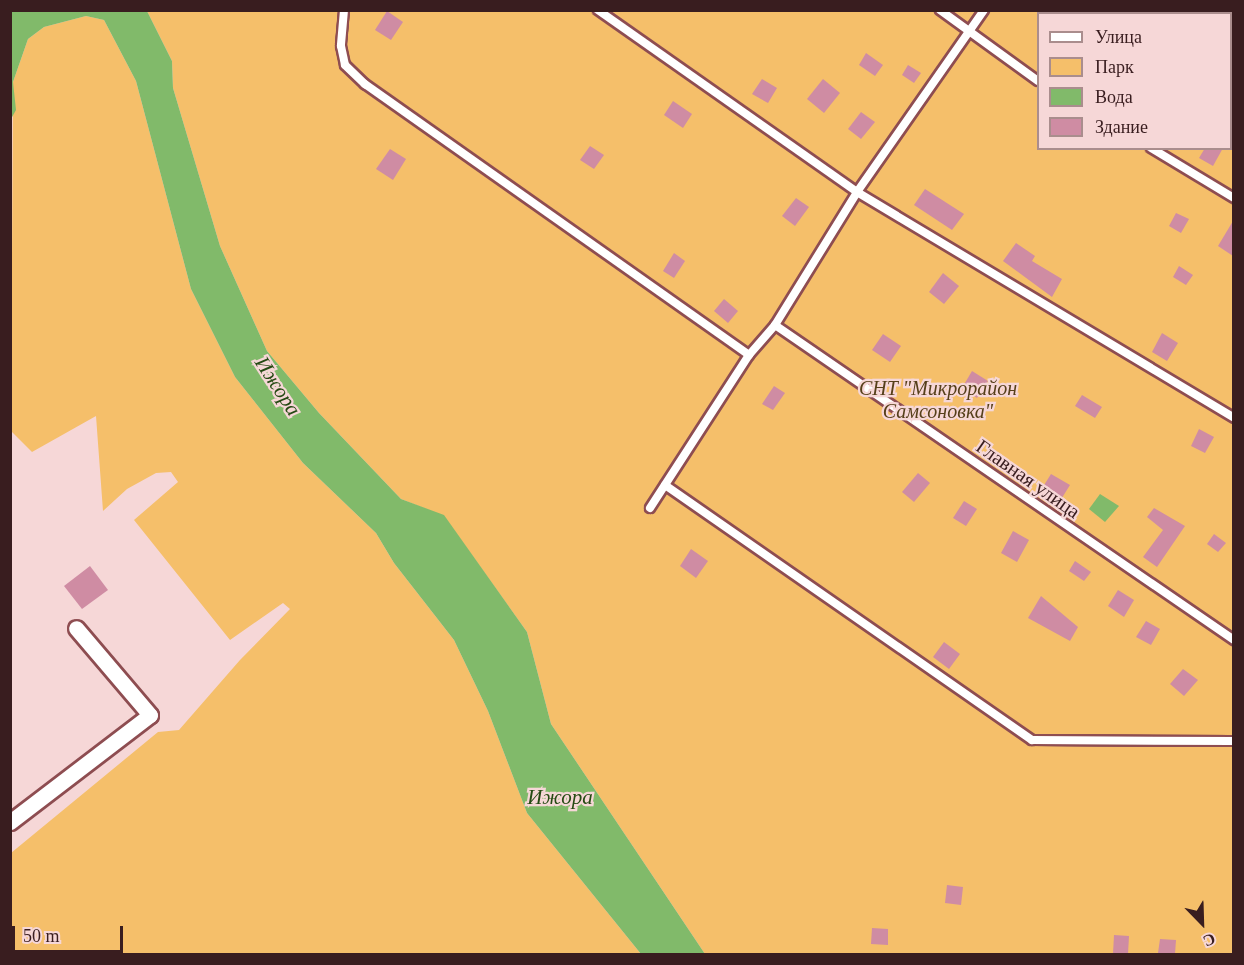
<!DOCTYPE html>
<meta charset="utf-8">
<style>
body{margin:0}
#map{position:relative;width:1244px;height:965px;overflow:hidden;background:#f6d7d7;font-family:"Times New Roman",serif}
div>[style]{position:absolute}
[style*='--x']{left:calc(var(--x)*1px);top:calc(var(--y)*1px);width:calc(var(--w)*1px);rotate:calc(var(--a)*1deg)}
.green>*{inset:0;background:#f5bf6a}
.water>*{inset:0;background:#81ba6a}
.building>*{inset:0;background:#cf8ca3}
.roads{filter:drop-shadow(2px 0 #8e4d51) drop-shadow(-2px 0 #8e4d51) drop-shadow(0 2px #8e4d51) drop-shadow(0 -2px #8e4d51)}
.lane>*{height:8px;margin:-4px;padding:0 4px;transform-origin:4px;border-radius:4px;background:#fff}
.street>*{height:15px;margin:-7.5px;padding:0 7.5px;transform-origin:7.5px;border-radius:7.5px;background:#fff}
span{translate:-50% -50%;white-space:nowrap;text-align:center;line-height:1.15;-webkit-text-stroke:4.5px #f6d7d7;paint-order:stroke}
.park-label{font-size:20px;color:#563f1a;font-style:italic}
.street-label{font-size:20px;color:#391d1f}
.water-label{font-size:21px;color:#254a13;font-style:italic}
.frame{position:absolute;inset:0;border:12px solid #391d1f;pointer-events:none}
.legend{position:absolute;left:1037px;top:12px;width:195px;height:138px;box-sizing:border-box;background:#f6d7d7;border:2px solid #aa8d8d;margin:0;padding:8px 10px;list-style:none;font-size:18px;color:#391d1f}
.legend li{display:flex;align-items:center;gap:12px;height:30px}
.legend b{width:30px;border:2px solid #aa8d8d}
.north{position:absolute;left:1172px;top:893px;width:60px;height:60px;-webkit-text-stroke:4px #f6d7d7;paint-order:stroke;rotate:157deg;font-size:16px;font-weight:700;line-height:24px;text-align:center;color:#391d1f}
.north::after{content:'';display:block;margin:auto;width:21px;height:27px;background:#391d1f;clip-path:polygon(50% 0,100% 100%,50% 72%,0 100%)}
.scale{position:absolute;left:12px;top:926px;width:111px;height:27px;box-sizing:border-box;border:3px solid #391d1f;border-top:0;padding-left:8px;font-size:18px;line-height:21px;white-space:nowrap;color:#391d1f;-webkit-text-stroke:4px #f6d7d7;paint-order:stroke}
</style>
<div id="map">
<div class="green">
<i style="clip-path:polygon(1169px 10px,1174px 13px,1038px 14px,1038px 148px,1230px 148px,1231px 51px,1233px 53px,1233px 954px,705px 954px,551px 724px,527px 632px,444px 516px,401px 499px,319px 413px,267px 351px,220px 246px,173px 88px,172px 61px,147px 11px)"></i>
<i style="clip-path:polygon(86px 16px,104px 20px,136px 81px,191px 289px,235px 377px,303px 463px,376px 533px,394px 563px,454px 640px,488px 711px,527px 813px,641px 954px,11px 954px,11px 853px,158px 732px,179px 730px,240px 660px,290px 609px,283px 603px,230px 640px,134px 520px,178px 482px,171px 472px,156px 473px,127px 489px,103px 511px,96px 416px,32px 452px,11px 431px,13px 82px,28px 39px,44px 27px)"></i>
</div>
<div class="water">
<i style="clip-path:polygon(11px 10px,147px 11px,172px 61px,173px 88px,220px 246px,267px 351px,319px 413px,401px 499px,444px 515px,527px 632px,551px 724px,705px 954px,641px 954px,527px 813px,488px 711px,454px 640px,394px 563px,376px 533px,303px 463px,235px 377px,191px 289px,136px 81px,104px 20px,86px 16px,44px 27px,28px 39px,13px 82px,16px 110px,11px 119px)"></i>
<i style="clip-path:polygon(1100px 494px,1119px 506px,1105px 522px,1089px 509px)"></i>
</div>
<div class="building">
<i style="clip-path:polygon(387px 11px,403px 22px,391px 40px,375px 30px)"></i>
<i style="clip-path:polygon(866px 53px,883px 65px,875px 76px,859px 65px)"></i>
<i style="clip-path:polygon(908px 65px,921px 73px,914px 83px,902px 75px)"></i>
<i style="clip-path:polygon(762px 79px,777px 88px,768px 103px,752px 94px)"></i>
<i style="clip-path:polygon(823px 79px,840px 93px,824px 113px,807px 99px)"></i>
<i style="clip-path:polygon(673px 101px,692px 114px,683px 128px,664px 115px)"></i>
<i style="clip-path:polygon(861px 112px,875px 122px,861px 139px,848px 129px)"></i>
<i style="clip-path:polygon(590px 146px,604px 155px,594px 169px,580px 160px)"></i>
<i style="clip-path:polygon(1205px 148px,1223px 148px,1213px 166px,1199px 158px)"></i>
<i style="clip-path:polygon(390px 149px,406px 159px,393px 180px,376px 169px)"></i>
<i style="clip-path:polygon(925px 189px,964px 214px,952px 230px,914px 205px)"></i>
<i style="clip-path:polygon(796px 198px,809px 207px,795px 226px,782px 216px)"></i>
<i style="clip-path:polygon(1176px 213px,1189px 219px,1181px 233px,1169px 226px)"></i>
<i style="clip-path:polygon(1233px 221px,1233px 256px,1218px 246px)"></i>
<i style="clip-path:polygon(1016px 243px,1035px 256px,1032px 261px,1062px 279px,1052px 297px,1003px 261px)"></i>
<i style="clip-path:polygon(674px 253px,685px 261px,674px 278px,663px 271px)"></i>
<i style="clip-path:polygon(1179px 266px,1193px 275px,1186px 285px,1173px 277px)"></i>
<i style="clip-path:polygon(943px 273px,959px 286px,944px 304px,929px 292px)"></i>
<i style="clip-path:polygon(724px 299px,738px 311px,728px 323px,714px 311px)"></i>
<i style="clip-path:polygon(1162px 333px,1178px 343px,1167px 361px,1152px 352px)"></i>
<i style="clip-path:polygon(883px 334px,901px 346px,890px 362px,872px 350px)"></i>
<i style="clip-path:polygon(972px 371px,988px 381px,977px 398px,962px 388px)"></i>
<i style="clip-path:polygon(774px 386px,785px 393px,773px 410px,762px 404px)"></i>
<i style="clip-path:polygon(1082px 395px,1102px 407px,1095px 418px,1075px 406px)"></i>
<i style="clip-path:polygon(1199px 429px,1214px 437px,1205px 453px,1191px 446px)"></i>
<i style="clip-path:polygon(918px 473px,930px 483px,914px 502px,902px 492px)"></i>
<i style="clip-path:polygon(1051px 474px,1070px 485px,1060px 501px,1041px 490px)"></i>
<i style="clip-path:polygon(964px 501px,977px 509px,966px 526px,953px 518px)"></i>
<i style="clip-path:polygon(1154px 508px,1185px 526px,1157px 567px,1143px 557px,1163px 530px,1147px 517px)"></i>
<i style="clip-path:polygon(1013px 531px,1029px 540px,1017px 562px,1001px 553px)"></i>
<i style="clip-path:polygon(1214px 534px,1226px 543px,1218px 552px,1207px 544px)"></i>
<i style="clip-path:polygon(691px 549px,708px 561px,696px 578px,680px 566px)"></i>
<i style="clip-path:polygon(1075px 561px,1091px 572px,1084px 581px,1069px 571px)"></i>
<i style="clip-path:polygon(90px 566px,108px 590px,82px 609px,64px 586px)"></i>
<i style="clip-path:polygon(1118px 590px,1134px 600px,1124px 617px,1108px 606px)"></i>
<i style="clip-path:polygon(1041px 596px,1078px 627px,1070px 641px,1028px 618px)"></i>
<i style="clip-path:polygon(1146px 621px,1160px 629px,1151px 645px,1136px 637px)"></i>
<i style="clip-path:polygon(944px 642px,960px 654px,949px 669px,933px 657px)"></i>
<i style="clip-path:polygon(1183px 669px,1198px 680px,1184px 696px,1170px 684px)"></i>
<i style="clip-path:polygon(947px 885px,963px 887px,961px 905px,945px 903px)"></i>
<i style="clip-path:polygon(872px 928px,888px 929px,888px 945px,871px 944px)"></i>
<i style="clip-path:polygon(1114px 935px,1129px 936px,1128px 954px,1113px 954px)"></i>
<i style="clip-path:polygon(1160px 939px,1176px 940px,1175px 954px,1158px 953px)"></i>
</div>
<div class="roads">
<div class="lane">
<i style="--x:344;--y:10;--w:36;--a:95"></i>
<i style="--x:341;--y:46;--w:19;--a:78"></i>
<i style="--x:345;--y:65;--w:28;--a:44"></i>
<i style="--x:365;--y:84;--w:470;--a:35.2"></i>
<i style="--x:598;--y:10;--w:317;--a:35.1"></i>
<i style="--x:857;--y:192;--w:440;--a:30.9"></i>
<i style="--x:940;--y:10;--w:121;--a:35.9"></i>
<i style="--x:1151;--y:148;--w:97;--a:31.1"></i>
<i style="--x:775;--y:325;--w:557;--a:34.46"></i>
<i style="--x:665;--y:485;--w:447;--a:34.8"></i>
<i style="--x:1032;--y:740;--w:202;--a:0.3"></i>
<i style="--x:650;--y:508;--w:182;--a:-57.1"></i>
<i style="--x:749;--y:355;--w:40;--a:-49"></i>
<i style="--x:775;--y:325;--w:156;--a:-58.3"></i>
<i style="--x:857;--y:192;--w:222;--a:-55.1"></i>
</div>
<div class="street">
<i style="--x:1169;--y:10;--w:6;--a:39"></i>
<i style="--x:1230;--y:51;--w:4;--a:27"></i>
<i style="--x:10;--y:822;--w:176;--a:-37.4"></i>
<i style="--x:150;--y:715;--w:114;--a:-130.4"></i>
</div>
</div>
<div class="park-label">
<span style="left:938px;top:400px">СНТ "Микрорайон<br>Самсоновка"</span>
</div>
<div class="street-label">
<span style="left:1028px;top:479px;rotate:35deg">Главная улица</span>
</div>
<div class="water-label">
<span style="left:278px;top:386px;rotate:57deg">Ижора</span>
<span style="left:560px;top:797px">Ижора</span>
</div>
<div class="frame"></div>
<ul class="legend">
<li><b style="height:8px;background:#fff"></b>Улица</li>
<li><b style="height:16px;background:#f5bf6a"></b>Парк</li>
<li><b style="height:16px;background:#81ba6a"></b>Вода</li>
<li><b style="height:16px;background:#cf8ca3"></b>Здание</li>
</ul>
<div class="north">С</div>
<div class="scale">50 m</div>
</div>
